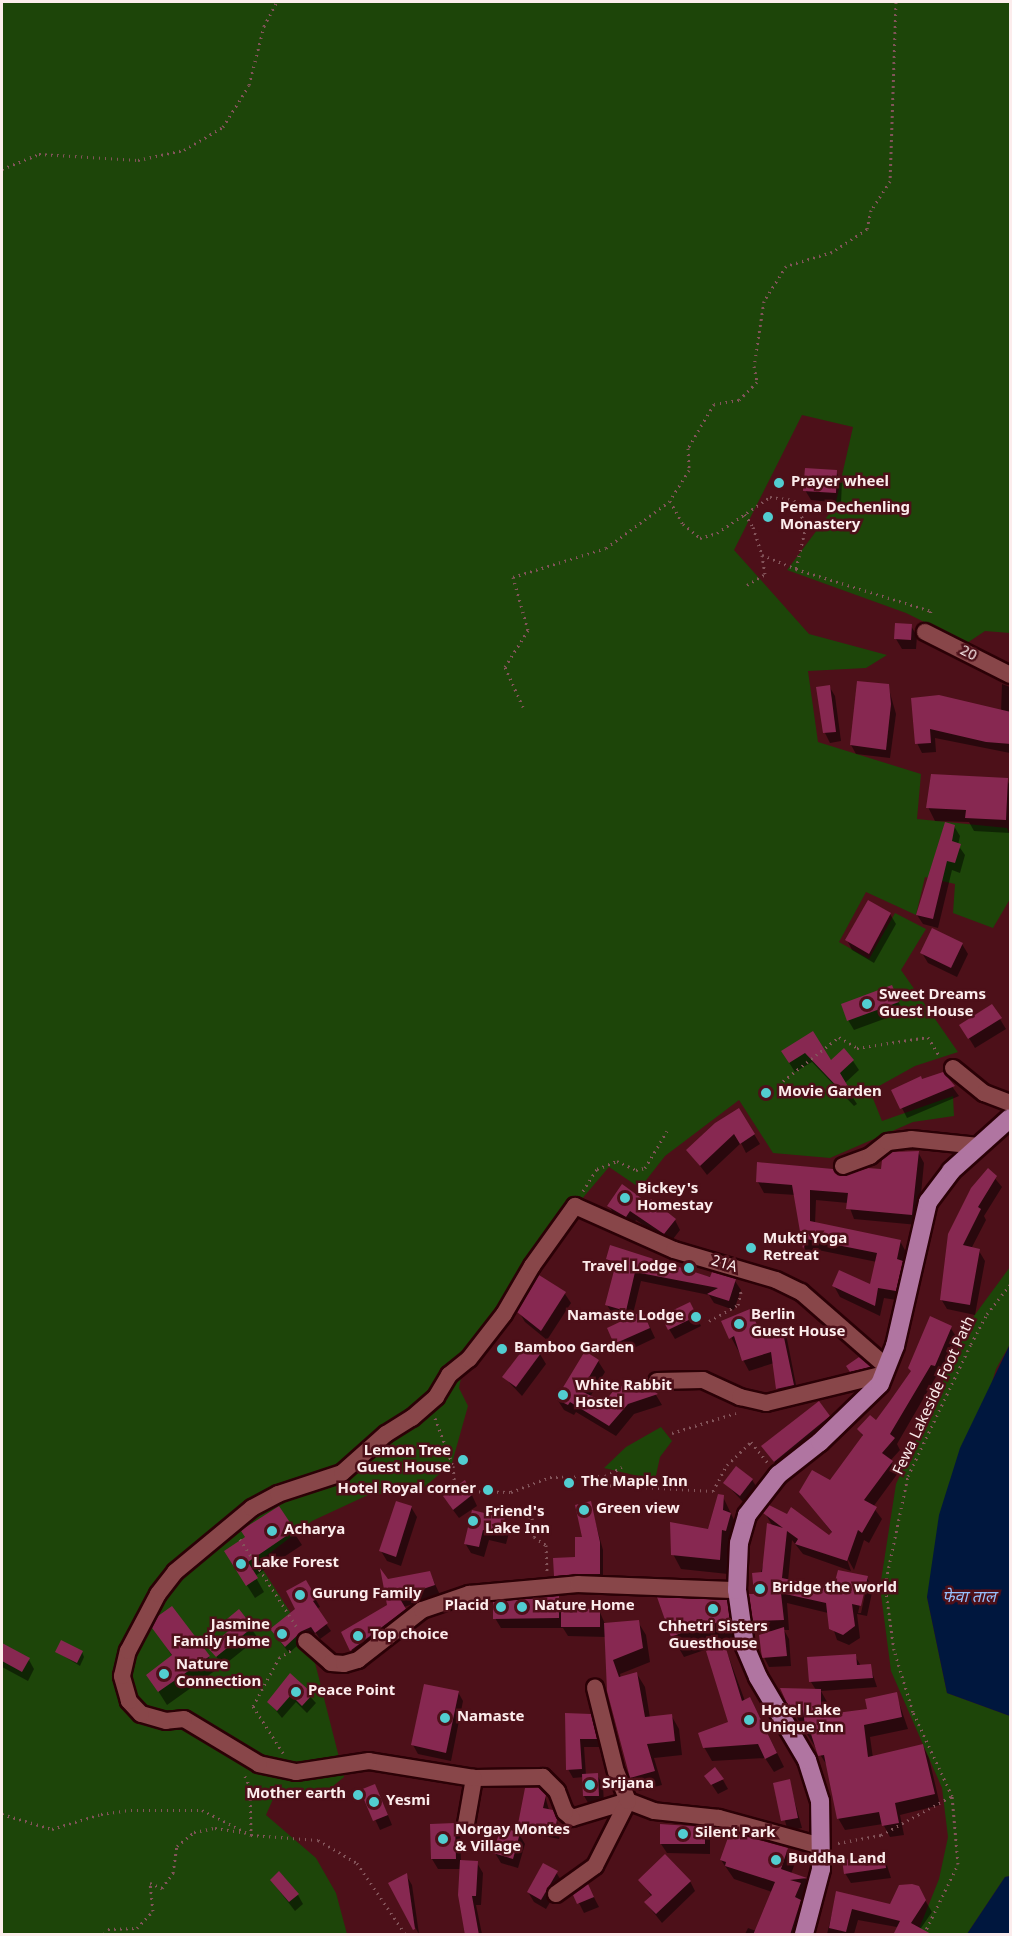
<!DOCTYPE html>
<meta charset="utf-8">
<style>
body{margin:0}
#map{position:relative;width:1012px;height:1936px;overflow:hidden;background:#4d1019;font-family:Georgia,"Noto Sans Devanagari",serif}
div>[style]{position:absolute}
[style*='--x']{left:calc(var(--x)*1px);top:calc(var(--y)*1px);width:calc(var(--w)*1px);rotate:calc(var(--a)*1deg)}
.green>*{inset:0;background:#1d4509}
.water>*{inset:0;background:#00173e}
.shadow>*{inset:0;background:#0007}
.building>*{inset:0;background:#872851}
.path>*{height:3px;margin-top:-1.5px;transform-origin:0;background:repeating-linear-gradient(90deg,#83545a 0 1.5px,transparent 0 6px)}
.roads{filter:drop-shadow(2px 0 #2b0106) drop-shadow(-2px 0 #2b0106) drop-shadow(0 2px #2b0106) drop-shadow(0 -2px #2b0106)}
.minor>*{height:16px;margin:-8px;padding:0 8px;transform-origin:8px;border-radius:8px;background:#884649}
.major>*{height:18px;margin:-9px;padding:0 9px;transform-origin:9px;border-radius:9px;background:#b075a1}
.dots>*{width:16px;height:16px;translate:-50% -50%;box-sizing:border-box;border:3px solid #4d1019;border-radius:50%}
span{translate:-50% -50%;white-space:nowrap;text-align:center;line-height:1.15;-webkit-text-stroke:5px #4d1019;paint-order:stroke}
.poi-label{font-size:15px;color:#fcecec;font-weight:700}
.left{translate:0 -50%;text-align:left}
.right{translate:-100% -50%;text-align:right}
.street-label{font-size:15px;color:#fcecec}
.water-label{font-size:16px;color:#97c1fe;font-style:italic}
.frame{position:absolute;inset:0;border:3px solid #fcecec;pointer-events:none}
</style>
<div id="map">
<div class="green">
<i style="clip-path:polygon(2px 2px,1010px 2px,1010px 633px,985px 631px,967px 643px,906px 613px,787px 570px,835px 506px,853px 427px,802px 415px,734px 550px,809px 634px,887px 655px,866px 668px,808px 671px,818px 742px,921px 774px,917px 819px,1007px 828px,1010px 835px,1010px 899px,993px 928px,953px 913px,955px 884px,925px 877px,916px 915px,866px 892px,839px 942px,869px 959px,895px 913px,926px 929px,901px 970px,958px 1052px,915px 1066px,870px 1091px,882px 1121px,953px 1096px,954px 1116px,913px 1122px,830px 1158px,773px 1153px,739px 1100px,665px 1156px,640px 1188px,609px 1167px,524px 1267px,501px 1323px,466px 1354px,459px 1388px,468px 1406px,452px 1463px,420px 1491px,368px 1495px,312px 1521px,258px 1562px,310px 1643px,344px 1777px,326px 1792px,277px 1790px,266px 1815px,316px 1858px,336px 1893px,347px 1934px,2px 1934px)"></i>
<i style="clip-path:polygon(1010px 1267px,1010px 1344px,996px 1369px,927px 1597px,947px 1693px,1010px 1716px,1010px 1876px,1005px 1877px,967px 1934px,917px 1934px,939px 1879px,948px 1837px,942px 1788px,891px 1671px,880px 1587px,896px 1484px,971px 1320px)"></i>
<i style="clip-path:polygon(661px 1427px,672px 1441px,660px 1457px,655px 1480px,604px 1468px,626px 1447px)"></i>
</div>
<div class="water">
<i style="clip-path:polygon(1010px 1344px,1010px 1716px,947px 1693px,927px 1597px,939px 1515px,960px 1448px)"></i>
<i style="clip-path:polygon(1010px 1876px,1010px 1934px,967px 1934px,1005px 1877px)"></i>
</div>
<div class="shadow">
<i style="clip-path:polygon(836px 472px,842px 482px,841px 503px,811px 500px,805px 490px)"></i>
<i style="clip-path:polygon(911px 626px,917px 636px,916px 649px,902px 649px,896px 639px)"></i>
<i style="clip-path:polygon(1002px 684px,1010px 687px,1010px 753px,935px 738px,936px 752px,922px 753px,917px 743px,913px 699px,1001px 712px)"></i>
<i style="clip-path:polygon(829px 686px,835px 696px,841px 741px,830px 743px,825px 733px,818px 688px)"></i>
<i style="clip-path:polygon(888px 686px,896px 714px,890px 758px,856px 754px,851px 745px)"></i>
<i style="clip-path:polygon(1007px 780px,1010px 786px,1010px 833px,974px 831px,969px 822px,935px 821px,928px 807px)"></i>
<i style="clip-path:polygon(954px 826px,960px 836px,958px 845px,965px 855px,960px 873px,952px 870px,938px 928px,923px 924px,917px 915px)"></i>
<i style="clip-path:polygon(890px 914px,896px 924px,874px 963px,852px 950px,847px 940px)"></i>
<i style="clip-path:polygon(962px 944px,968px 954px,957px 977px,928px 963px,922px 953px)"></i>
<i style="clip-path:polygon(892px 987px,903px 1012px,854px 1030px,848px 1020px)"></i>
<i style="clip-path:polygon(992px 1006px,1006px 1029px,975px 1048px,961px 1025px)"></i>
<i style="clip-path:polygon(813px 1033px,831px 1062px,853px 1061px,859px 1070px,844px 1084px,857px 1104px,854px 1106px,812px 1062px,795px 1072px,788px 1061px)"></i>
<i style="clip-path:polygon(943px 1074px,959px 1096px,907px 1118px,902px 1108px,922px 1081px)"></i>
<i style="clip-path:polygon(716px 1124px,754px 1134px,760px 1144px,746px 1153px,741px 1143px,707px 1175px,688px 1150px)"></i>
<i style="clip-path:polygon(918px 1152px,924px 1163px,918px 1225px,854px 1219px,848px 1203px,816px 1200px,815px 1224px,900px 1241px,906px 1252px,903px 1265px,908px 1273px,902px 1301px,884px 1298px,880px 1316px,840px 1297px,834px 1286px,871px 1286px,877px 1262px,813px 1249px,810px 1257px,805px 1249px,796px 1195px,764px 1193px,758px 1182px,841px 1178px,882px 1170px)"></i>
<i style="clip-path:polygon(988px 1170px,1002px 1187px,984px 1216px,986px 1220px,971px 1249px,979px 1251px,985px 1261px,975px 1315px,947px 1309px,941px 1299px)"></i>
<i style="clip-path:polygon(649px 1205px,675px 1220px,680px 1230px,670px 1243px,636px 1220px,632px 1226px,615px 1216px,609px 1206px)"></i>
<i style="clip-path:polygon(607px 1259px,735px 1281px,741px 1290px,734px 1310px,714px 1303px,709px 1295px,641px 1281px,632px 1318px,648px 1323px,655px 1338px,621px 1354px,609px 1329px,629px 1319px,613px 1315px,607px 1305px,616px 1270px)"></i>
<i style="clip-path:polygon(540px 1277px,565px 1294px,571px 1303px,547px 1340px,525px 1322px,519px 1312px)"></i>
<i style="clip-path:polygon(695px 1314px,701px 1326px,675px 1339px,669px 1329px)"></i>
<i style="clip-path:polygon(723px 1322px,761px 1336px,781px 1329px,787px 1339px,798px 1395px,783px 1398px,777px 1388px,774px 1363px,749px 1371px)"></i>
<i style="clip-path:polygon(evenodd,950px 1327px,957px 1338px,941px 1376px,937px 1375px,897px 1444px,900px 1450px,890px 1461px,898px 1473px,873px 1507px,882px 1519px,869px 1543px,864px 1540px,854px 1570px,845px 1554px,851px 1571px,803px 1554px,792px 1540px,788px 1581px,835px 1591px,867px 1578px,873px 1588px,867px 1616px,857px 1614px,860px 1638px,849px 1645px,837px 1640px,828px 1613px,787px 1603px,789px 1630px,784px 1630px,789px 1639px,791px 1666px,769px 1667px,764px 1657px,772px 1631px,761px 1632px,754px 1621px,755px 1595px,773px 1527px,765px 1513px,829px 1537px,833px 1534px,801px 1492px,830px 1482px,863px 1437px,859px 1429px,876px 1422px,950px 1327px,864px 1585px,867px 1585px,861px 1613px,858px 1613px,864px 1585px)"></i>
<i style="clip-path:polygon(540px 1354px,546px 1364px,522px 1396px,504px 1377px)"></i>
<i style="clip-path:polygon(859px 1359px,869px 1368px,875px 1377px,857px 1381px,848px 1366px)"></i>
<i style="clip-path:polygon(598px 1361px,605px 1372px,590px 1397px,605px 1404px,647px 1380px,662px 1405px,634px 1414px,616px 1436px,576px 1412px,574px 1415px,564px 1410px,557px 1399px)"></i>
<i style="clip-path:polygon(819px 1403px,835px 1427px,781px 1471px,763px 1447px)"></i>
<i style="clip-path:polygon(752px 1480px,758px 1489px,746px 1505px,725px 1483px)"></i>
<i style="clip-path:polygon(470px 1491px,477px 1506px,459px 1518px,450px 1506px)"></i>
<i style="clip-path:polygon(723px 1497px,738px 1528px,734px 1545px,729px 1544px,728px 1574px,681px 1569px,673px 1554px,709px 1531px)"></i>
<i style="clip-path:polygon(590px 1503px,603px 1550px,603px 1580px,559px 1581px,555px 1575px,577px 1558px)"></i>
<i style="clip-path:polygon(411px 1507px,417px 1517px,401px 1566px,387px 1561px,381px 1551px)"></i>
<i style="clip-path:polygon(278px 1508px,302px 1545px,255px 1576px,264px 1592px,255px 1598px,234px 1565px,247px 1538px)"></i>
<i style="clip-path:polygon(473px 1512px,504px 1519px,510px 1529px,506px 1544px,489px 1540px,484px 1557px,471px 1553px,465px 1543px)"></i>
<i style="clip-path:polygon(430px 1573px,440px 1595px,404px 1607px,411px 1619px,357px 1660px,343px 1633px,389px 1606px,388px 1580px)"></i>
<i style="clip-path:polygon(306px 1582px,320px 1607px,316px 1609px,331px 1631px,320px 1639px,316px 1633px,306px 1638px,289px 1653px,276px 1636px,297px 1609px)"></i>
<i style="clip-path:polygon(558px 1598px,564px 1610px,599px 1610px,605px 1624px,638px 1622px,646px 1635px,650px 1662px,620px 1674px,621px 1678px,637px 1674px,645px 1687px,650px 1718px,671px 1715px,679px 1729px,682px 1755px,654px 1758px,662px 1785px,639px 1791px,631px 1778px,608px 1691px,606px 1637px,568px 1636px,563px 1628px,501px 1628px,495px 1618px)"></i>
<i style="clip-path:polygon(726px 1602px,738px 1622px,741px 1642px,722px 1644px,684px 1657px,672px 1636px)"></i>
<i style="clip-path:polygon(239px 1612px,258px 1638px,223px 1666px,210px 1648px,234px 1628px)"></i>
<i style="clip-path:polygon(154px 1628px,208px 1656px,216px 1670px,167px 1705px,148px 1675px,172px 1656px)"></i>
<i style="clip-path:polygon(2px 1645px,29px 1660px,34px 1669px,28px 1681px,2px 1667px)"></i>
<i style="clip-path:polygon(725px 1647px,745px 1701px,757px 1712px,784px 1767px,774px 1772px,765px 1758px,712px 1761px,704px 1747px,730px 1723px)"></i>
<i style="clip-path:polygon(57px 1652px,82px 1652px,84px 1657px,80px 1666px)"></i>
<i style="clip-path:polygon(855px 1656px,861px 1666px,870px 1666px,877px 1687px,821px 1691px,827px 1702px,827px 1716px,869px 1710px,896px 1694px,908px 1729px,870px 1737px,873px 1758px,923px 1746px,929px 1758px,940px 1805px,900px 1815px,904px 1835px,890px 1837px,883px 1824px,845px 1830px,838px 1818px,828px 1767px,807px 1734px,806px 1721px,799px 1721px,792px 1709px,816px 1690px,811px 1682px)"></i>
<i style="clip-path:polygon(290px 1675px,316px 1703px,307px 1713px,296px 1702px,282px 1718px,269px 1702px)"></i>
<i style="clip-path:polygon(458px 1692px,463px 1701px,451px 1761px,418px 1754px,413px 1745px)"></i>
<i style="clip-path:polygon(567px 1715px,590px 1715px,595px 1724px,600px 1747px,584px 1747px,586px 1775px,597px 1775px,603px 1785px,604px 1805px,590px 1806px,584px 1796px,584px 1777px,573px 1778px,568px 1769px)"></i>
<i style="clip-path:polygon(706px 1776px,723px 1780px,728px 1789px,718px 1794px)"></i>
<i style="clip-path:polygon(789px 1781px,802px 1828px,788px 1831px,774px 1784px)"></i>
<i style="clip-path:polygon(362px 1791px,380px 1796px,392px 1825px,380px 1830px)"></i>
<i style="clip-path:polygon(545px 1796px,549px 1810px,561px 1828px,559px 1839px,524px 1832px,520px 1824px)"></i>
<i style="clip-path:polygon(432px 1825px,454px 1825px,460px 1835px,461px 1861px,477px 1863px,483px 1873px,481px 1905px,476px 1905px,482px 1934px,467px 1934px,461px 1869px,438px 1869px,432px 1859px)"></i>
<i style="clip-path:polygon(705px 1829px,710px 1839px,710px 1854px,667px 1853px,661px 1844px)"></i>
<i style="clip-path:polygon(519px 1834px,525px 1844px,518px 1868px,501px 1863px,495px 1853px)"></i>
<i style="clip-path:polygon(787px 1850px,795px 1863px,791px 1874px,806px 1879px,813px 1892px,805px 1893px,807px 1898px,800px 1934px,745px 1934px,748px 1928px,756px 1931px,772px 1892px,734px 1879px,721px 1860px)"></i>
<i style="clip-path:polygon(884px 1856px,891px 1878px,851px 1883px,845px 1873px)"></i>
<i style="clip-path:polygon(556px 1872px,562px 1882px,546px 1909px,534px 1902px,528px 1892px)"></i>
<i style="clip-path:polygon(406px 1875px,412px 1885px,419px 1934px,390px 1884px)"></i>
<i style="clip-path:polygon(271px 1880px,298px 1895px,303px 1904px,295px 1911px)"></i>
<i style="clip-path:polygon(640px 1880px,690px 1881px,695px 1891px,662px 1923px,646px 1903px,652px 1897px)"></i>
<i style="clip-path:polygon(588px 1886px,599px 1907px,584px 1913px,579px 1903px)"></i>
<i style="clip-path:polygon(918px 1888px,932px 1912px,919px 1931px,858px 1920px,854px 1934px,827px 1934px,837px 1893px,891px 1906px)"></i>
</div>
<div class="building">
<i style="clip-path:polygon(805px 468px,837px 470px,836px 493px,803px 491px)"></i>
<i style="clip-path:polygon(895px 623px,912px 624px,911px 640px,894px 639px)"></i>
<i style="clip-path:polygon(857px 681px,889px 684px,891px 704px,886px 750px,850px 745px)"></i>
<i style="clip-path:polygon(830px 685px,836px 732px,823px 733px,816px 687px)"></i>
<i style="clip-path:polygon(939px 695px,1011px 712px,1011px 744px,986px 742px,930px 729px,931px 743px,915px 744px,911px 698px)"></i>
<i style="clip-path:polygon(931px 774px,1008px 778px,1006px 820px,965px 818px,966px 810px,926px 808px)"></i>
<i style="clip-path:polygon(945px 822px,955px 825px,952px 841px,961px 844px,955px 863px,947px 861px,933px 919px,916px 915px)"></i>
<i style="clip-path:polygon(868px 900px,891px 913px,869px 954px,845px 940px)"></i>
<i style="clip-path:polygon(932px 928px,963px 943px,951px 968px,920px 953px)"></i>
<i style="clip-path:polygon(892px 985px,899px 1002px,847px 1021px,841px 1004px)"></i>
<i style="clip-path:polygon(992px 1004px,1002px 1018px,968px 1039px,959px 1025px)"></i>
<i style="clip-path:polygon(813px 1031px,831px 1060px,844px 1048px,854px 1060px,840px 1073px,852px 1093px,847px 1097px,805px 1053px,789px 1063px,781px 1051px)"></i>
<i style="clip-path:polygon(943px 1072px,955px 1086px,900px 1109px,891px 1090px,921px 1076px,922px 1079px)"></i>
<i style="clip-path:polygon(739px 1108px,755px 1134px,740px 1144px,734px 1134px,700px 1166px,686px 1150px,715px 1123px)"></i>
<i style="clip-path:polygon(919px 1151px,912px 1215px,846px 1209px,848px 1193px,810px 1190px,810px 1221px,901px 1240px,897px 1259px,903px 1261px,896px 1291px,878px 1288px,875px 1306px,832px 1286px,839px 1270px,870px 1284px,877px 1253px,807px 1239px,803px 1249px,792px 1185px,756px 1182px,757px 1162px,833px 1169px,842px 1176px,868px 1168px,881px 1169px,882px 1160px,892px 1152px)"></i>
<i style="clip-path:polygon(988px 1168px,997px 1176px,978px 1207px,981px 1209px,963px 1245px,980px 1249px,970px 1305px,940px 1300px,948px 1234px,971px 1188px)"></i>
<i style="clip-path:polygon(622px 1184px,648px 1203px,651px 1199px,676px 1219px,664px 1234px,630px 1211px,626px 1217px,607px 1206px)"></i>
<i style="clip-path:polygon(610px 1245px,710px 1277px,712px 1272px,736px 1279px,729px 1301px,707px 1294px,718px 1288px,635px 1272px,626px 1311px,605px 1305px,616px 1263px,606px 1259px)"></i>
<i style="clip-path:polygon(539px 1275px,566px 1292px,541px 1331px,517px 1312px)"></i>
<i style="clip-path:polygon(690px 1302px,697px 1316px,668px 1330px,661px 1316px)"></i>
<i style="clip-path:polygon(750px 1309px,761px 1334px,782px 1328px,794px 1385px,776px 1389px,771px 1352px,742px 1361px,734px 1336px,729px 1339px,721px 1321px)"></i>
<i style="clip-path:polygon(643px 1311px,650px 1328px,614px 1344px,607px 1328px)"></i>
<i style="clip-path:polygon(930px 1316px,952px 1326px,935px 1366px,931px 1365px,890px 1434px,895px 1438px,882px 1453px,893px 1461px,864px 1500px,877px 1507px,862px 1533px,858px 1530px,847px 1561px,795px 1544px,798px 1539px,787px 1531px,782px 1578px,833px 1589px,838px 1570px,868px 1576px,861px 1606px,852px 1604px,855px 1626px,843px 1635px,829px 1629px,826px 1603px,781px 1593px,784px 1620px,753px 1621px,749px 1594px,754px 1594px,752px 1573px,762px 1572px,767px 1523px,783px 1528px,763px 1513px,769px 1505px,787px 1514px,791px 1507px,829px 1535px,832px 1532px,799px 1492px,812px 1470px,830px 1480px,863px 1435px,857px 1429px,870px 1415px,876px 1420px,890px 1401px,911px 1371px,908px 1368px)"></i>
<i style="clip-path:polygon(528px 1343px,541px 1353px,516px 1387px,502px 1377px)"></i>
<i style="clip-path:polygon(585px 1351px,599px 1360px,581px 1391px,604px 1402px,616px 1388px,647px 1378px,648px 1387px,658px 1394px,628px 1404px,609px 1426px,570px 1402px,568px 1405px,556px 1399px)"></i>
<i style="clip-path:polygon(859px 1357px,871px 1367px,850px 1372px,846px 1366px)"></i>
<i style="clip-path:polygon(819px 1401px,830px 1416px,774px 1462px,761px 1446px)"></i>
<i style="clip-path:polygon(736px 1466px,753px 1479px,740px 1496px,723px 1483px)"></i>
<i style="clip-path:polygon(465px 1480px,472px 1495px,453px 1510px,443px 1496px)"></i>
<i style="clip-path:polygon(718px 1494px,724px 1495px,723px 1510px,731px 1513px,726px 1531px,722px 1530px,720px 1560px,671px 1555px,670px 1522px,708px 1529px)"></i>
<i style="clip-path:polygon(396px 1501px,412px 1506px,396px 1557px,379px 1551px)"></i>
<i style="clip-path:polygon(591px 1501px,600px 1542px,600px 1574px,554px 1576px,553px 1558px,575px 1557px,575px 1537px,582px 1537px,575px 1505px)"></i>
<i style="clip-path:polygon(279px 1506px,295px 1530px,248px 1562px,258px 1578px,246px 1586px,224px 1551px,245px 1537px,241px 1531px,246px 1527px)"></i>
<i style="clip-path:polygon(472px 1510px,505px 1518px,501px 1535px,483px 1530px,479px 1547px,464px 1544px)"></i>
<i style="clip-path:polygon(380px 1568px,388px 1579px,430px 1571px,435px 1585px,399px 1597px,406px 1609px,350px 1651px,341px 1632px,387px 1605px)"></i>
<i style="clip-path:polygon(306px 1580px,317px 1599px,313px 1601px,328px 1623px,315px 1633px,311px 1627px,302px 1631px,285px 1647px,270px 1629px,295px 1609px,286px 1591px)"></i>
<i style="clip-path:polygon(559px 1596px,559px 1618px,493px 1619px,493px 1602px)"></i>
<i style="clip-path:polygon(657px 1597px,727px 1600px,730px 1622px,704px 1624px,671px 1637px)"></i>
<i style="clip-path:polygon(172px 1606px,210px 1656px,158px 1692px,146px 1675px,172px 1655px,152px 1628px,158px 1616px)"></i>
<i style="clip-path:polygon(561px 1608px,600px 1609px,600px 1627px,561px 1627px)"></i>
<i style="clip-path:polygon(239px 1609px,253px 1627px,216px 1657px,208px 1648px,233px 1627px,227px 1619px)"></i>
<i style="clip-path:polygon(639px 1620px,643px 1648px,613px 1660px,619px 1677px,637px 1672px,645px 1717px,672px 1714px,675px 1741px,647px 1744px,655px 1771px,630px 1778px,607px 1691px,604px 1623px)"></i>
<i style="clip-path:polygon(784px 1627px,787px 1656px,762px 1658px,759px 1635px)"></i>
<i style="clip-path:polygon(61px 1640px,83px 1651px,77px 1663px,55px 1652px)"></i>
<i style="clip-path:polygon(2px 1643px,30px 1658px,22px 1672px,2px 1661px)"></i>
<i style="clip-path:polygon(725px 1645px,742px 1701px,750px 1697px,777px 1753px,765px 1759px,758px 1744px,703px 1748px,698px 1733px,728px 1722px,706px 1651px)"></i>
<i style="clip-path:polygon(856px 1654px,857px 1665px,871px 1664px,873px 1678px,809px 1682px,807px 1657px)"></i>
<i style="clip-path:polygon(290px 1673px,313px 1694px,302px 1706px,291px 1695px,277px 1711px,267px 1702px)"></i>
<i style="clip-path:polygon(424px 1684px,459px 1691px,446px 1753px,411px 1745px)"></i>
<i style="clip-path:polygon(780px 1688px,821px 1689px,821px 1715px,867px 1709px,865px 1699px,897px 1692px,902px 1717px,864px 1725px,868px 1757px,923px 1744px,935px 1794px,895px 1803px,899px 1823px,882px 1826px,879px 1812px,837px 1819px,824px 1755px,818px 1756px,811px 1734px,806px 1734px,803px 1710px,790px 1710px)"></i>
<i style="clip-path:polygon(565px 1713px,591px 1714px,597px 1739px,580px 1739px,582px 1769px,566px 1770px)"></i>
<i style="clip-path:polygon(715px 1767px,724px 1779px,711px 1785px,704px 1776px)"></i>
<i style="clip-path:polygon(598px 1773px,599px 1796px,583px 1796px,582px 1774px)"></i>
<i style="clip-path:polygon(790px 1779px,798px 1818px,781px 1821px,773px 1783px)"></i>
<i style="clip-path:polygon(375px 1784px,388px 1815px,373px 1821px,360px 1790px)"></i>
<i style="clip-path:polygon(525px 1788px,539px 1788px,546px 1795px,543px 1808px,553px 1810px,557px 1819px,555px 1832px,518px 1824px)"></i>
<i style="clip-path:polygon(455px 1823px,456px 1859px,431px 1859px,430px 1824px)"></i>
<i style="clip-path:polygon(660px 1824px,705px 1827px,705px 1844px,660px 1844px)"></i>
<i style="clip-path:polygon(501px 1827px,520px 1833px,513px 1859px,493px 1853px)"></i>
<i style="clip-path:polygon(730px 1832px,788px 1848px,781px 1869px,807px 1878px,790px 1880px,801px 1883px,795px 1897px,801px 1900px,790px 1935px,753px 1935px,775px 1882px,725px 1866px,726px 1862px,720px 1860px)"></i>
<i style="clip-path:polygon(665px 1854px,691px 1881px,656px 1914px,644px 1902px,652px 1895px,638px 1880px)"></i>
<i style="clip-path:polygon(884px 1855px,886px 1868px,844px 1874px,842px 1860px)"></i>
<i style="clip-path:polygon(460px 1860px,478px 1861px,476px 1896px,472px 1896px,479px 1935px,465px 1935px,458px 1895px)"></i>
<i style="clip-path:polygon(543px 1863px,558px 1871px,541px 1900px,527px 1892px)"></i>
<i style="clip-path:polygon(279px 1871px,299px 1894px,289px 1902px,270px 1880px)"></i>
<i style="clip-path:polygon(407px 1873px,415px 1929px,413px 1930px,388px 1883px)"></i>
<i style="clip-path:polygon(588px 1884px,594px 1897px,577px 1904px,573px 1895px)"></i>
<i style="clip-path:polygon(912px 1884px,919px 1886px,926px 1900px,911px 1923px,933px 1935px,893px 1935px,900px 1921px,852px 1909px,846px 1932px,829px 1928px,836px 1891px,890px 1904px,899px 1885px)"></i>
</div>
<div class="path">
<i style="--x:896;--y:2;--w:179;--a:91.9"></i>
<i style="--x:890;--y:181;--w:35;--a:123"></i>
<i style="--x:871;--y:210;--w:19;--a:102"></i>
<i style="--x:867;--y:229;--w:42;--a:146.7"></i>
<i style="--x:832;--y:252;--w:48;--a:163.1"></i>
<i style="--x:786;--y:266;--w:41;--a:122.2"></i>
<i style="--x:764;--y:301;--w:66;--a:98.7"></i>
<i style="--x:754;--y:366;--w:16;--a:79"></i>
<i style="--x:757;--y:382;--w:25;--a:135"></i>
<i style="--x:739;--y:400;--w:25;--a:171"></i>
<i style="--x:714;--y:404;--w:51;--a:120.6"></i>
<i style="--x:688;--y:448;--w:22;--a:87"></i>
<i style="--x:689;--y:470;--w:36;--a:122"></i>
<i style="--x:670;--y:501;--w:26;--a:61"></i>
<i style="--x:683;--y:524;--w:22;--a:39"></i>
<i style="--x:700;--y:538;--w:18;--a:-16"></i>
<i style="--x:717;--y:533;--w:64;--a:-34.2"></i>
<i style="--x:770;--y:497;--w:24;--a:7"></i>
<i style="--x:794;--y:500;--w:29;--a:65"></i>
<i style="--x:806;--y:526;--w:44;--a:103.1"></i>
<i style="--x:796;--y:569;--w:141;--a:17.3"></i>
<i style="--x:931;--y:611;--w:5;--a:112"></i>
<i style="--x:2;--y:169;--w:40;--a:-22"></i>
<i style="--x:39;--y:154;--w:99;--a:3.5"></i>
<i style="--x:138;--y:160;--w:47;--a:-12.3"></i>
<i style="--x:184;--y:150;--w:45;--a:-30.5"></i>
<i style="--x:223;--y:127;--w:49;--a:-58.2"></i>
<i style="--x:249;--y:85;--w:61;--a:-75.7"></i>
<i style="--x:264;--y:26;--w:27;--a:-62"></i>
<i style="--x:745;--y:514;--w:15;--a:58"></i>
<i style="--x:753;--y:527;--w:29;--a:72"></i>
<i style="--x:762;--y:555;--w:37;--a:22"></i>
<i style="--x:747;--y:585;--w:21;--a:-31"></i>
<i style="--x:765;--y:574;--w:19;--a:-99"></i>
<i style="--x:523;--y:707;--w:44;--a:-114.2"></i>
<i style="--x:505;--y:667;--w:44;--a:-58.1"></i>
<i style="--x:528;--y:630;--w:55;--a:-105.8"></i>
<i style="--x:513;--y:577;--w:97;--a:-17.3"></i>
<i style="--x:606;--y:548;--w:79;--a:-36.3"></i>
<i style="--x:783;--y:1081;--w:71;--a:-38.2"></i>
<i style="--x:839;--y:1037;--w:21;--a:31"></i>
<i style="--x:857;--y:1048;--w:72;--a:-8.8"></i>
<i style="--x:928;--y:1037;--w:23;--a:59"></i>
<i style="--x:583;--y:1191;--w:26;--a:-58"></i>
<i style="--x:597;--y:1169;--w:22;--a:-22"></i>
<i style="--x:617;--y:1161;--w:21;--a:25"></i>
<i style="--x:636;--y:1170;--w:9;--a:-13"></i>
<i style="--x:645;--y:1168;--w:43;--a:-59.3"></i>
<i style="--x:709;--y:1321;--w:33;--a:-29"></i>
<i style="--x:738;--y:1305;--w:17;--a:-77"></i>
<i style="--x:435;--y:1418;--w:51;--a:69.4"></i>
<i style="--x:453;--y:1466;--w:25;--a:85"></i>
<i style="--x:455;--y:1491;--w:56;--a:1"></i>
<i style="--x:511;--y:1492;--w:42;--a:-21"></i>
<i style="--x:550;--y:1477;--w:55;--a:-1"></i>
<i style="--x:605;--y:1476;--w:19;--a:-28"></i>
<i style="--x:672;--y:1433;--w:67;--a:-17.4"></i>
<i style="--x:605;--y:1476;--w:9;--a:96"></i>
<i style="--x:604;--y:1485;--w:109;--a:3.2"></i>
<i style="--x:713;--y:1491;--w:30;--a:-62"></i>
<i style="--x:727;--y:1465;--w:33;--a:-44"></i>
<i style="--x:751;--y:1442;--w:27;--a:51"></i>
<i style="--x:517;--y:1513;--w:16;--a:18"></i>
<i style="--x:532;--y:1518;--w:19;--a:84"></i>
<i style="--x:534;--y:1537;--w:14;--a:34"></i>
<i style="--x:546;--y:1545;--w:27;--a:88"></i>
<i style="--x:240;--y:1539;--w:107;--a:57.2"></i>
<i style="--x:283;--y:1753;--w:56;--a:-122.6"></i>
<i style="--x:253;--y:1706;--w:55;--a:-61.6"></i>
<i style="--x:279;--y:1658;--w:15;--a:-32"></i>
<i style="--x:245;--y:1776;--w:12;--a:66"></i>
<i style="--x:250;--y:1787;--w:46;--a:88.8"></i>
<i style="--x:2;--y:1814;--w:52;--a:16.7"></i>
<i style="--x:52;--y:1829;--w:51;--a:-17"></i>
<i style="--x:101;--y:1814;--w:30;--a:-8"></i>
<i style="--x:131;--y:1810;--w:71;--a:0"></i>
<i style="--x:202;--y:1810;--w:55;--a:27"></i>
<i style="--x:251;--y:1835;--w:67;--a:4.3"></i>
<i style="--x:318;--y:1840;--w:45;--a:30.5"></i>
<i style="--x:357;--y:1863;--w:86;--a:55.9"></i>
<i style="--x:838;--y:1843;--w:44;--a:-10.5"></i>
<i style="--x:881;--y:1835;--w:81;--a:-28.8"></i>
<i style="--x:104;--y:1934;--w:6;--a:-51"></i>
<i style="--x:108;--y:1929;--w:29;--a:-2"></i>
<i style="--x:137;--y:1928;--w:23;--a:-47"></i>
<i style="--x:153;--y:1911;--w:28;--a:-96"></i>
<i style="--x:150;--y:1883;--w:13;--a:23"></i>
<i style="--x:162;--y:1888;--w:19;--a:-54"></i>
<i style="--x:173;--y:1873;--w:27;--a:-82"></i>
<i style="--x:177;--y:1846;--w:22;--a:-39"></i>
<i style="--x:194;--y:1832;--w:21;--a:-11"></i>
<i style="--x:215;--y:1828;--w:31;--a:9"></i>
<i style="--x:924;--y:1934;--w:78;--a:-64.1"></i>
<i style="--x:958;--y:1864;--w:68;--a:-95"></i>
<i style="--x:952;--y:1796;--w:93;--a:-114.9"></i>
<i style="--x:913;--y:1712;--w:65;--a:-107"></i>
<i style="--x:894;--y:1650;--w:66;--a:-97.9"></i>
<i style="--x:885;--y:1585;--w:111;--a:-78.1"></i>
<i style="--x:908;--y:1476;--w:146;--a:-64.5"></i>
<i style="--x:971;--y:1344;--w:34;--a:-62"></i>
<i style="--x:987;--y:1314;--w:37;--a:-52"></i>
</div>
<div class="roads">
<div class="minor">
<i style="--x:925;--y:632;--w:95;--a:26.8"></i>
<i style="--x:953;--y:1068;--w:40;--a:39"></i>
<i style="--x:984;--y:1093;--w:28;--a:21"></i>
<i style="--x:843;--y:1166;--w:29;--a:-20"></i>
<i style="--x:870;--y:1156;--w:23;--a:-38"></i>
<i style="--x:888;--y:1142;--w:23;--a:-7"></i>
<i style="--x:911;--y:1139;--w:68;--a:5.9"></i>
<i style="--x:657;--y:1381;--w:46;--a:-1.2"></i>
<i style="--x:703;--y:1380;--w:41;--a:24.7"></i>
<i style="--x:740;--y:1397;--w:27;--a:13"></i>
<i style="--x:766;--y:1403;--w:122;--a:-13.7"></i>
<i style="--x:306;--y:1641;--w:33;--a:41"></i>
<i style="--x:331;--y:1663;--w:13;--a:4"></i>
<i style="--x:344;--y:1664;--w:15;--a:-16"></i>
<i style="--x:358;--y:1660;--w:81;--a:-38"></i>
<i style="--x:422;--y:1610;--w:50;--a:-18.8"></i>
<i style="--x:469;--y:1594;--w:109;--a:-5.2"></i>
<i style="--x:578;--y:1584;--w:159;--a:2.2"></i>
<i style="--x:466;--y:1824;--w:47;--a:-80.1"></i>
<i style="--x:821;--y:1846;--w:106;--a:-164.6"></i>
<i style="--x:719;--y:1818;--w:65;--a:-173.9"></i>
<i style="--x:654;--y:1811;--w:28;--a:-159"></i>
<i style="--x:628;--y:1801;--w:59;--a:163.1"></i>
<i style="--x:572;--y:1818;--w:9;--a:-139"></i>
<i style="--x:565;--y:1812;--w:22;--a:-111"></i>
<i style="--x:557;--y:1791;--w:20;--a:-135"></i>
<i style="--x:543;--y:1777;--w:69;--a:179.2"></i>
<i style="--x:474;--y:1778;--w:106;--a:-170.8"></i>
<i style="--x:369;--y:1761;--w:74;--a:171.4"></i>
<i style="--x:296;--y:1772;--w:38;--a:-168"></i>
<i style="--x:259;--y:1764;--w:87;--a:-149"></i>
<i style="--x:184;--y:1719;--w:18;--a:174"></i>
<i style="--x:166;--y:1721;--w:26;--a:-164"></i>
<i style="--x:141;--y:1714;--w:18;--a:-133"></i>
<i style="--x:129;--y:1701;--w:26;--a:-106"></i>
<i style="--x:122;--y:1676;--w:26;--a:-77"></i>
<i style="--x:128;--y:1651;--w:64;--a:-62.2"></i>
<i style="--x:158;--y:1594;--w:28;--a:-52"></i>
<i style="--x:175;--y:1572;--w:100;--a:-39.7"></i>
<i style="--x:252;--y:1508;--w:30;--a:-28"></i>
<i style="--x:278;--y:1494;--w:67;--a:-18.2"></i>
<i style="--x:342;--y:1473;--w:59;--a:-41.6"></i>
<i style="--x:386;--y:1434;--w:31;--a:-32"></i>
<i style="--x:412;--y:1418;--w:32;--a:-41"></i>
<i style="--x:436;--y:1397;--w:26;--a:-59"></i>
<i style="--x:449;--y:1375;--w:26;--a:-39"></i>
<i style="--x:469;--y:1359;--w:57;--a:-52.1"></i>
<i style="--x:504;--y:1314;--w:56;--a:-59.7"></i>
<i style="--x:532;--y:1266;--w:74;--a:-54.4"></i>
<i style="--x:575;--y:1206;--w:108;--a:24"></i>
<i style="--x:674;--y:1250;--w:106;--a:16.4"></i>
<i style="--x:776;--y:1280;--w:28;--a:26"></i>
<i style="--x:801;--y:1292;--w:114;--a:41.1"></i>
<i style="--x:556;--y:1894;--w:48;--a:-35.7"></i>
<i style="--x:595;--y:1866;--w:73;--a:-63.1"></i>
<i style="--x:628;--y:1801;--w:31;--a:-112"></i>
<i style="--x:616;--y:1772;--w:87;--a:-104"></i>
</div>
<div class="major">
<i style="--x:804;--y:1934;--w:67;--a:-75.3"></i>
<i style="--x:821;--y:1869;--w:68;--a:-90.8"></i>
<i style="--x:820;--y:1801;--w:43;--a:-107.6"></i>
<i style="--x:807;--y:1760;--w:96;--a:-120.6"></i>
<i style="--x:758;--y:1677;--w:34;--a:-113"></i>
<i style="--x:745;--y:1646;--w:57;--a:-98.1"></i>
<i style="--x:737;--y:1590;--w:47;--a:-87.6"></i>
<i style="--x:739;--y:1543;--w:29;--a:-74"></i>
<i style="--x:747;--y:1515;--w:51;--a:-52.2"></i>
<i style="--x:778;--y:1475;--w:53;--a:-38.2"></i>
<i style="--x:820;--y:1442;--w:83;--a:-44"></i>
<i style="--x:880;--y:1384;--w:41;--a:-68.5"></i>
<i style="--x:895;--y:1346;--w:148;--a:-77.1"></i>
<i style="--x:928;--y:1202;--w:39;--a:-53"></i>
<i style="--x:951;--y:1171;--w:79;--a:-41.9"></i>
</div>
</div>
<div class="dots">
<i style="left:779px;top:483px;background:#52cdd0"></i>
<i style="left:768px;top:517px;background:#52cdd0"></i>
<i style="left:867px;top:1004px;background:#52cdd0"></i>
<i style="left:766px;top:1093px;background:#52cdd0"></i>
<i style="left:625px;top:1198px;background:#52cdd0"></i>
<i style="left:751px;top:1248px;background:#52cdd0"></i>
<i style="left:689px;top:1268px;background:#52cdd0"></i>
<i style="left:696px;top:1317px;background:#52cdd0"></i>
<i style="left:739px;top:1324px;background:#52cdd0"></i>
<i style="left:502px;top:1349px;background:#52cdd0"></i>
<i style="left:563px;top:1395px;background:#52cdd0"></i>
<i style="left:463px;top:1460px;background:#52cdd0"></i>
<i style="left:569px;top:1483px;background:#52cdd0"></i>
<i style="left:488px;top:1490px;background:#52cdd0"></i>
<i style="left:584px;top:1510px;background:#52cdd0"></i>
<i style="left:473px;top:1521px;background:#52cdd0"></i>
<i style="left:272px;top:1531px;background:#52cdd0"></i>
<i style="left:241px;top:1564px;background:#52cdd0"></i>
<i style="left:760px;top:1589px;background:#52cdd0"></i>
<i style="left:300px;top:1595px;background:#52cdd0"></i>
<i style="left:501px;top:1607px;background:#52cdd0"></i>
<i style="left:522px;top:1607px;background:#52cdd0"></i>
<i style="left:713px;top:1609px;background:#52cdd0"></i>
<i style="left:282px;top:1634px;background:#52cdd0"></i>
<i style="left:358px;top:1636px;background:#52cdd0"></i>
<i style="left:164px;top:1674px;background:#52cdd0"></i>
<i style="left:296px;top:1692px;background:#52cdd0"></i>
<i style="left:445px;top:1718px;background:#52cdd0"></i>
<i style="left:749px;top:1720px;background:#52cdd0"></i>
<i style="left:590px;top:1785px;background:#52cdd0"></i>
<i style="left:358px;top:1795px;background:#52cdd0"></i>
<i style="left:374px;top:1802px;background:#52cdd0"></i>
<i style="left:683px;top:1834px;background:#52cdd0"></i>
<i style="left:443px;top:1839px;background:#52cdd0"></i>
<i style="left:776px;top:1860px;background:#52cdd0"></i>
</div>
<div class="poi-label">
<span class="left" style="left:791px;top:483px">Prayer wheel</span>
<span class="left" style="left:780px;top:517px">Pema Dechenling<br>Monastery</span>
<span class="left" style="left:879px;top:1004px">Sweet Dreams<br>Guest House</span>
<span class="left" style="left:778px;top:1093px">Movie Garden</span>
<span class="left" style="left:637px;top:1198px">Bickey's<br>Homestay</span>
<span class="left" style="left:763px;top:1248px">Mukti Yoga<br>Retreat</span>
<span class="right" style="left:677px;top:1268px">Travel Lodge</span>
<span class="left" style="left:751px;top:1324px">Berlin<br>Guest House</span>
<span class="right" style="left:684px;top:1317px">Namaste Lodge</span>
<span class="left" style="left:514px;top:1349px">Bamboo Garden</span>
<span class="left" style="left:575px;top:1395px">White Rabbit<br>Hostel</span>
<span class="right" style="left:451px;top:1460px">Lemon Tree<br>Guest House</span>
<span class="left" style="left:581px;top:1483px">The Maple Inn</span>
<span class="right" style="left:476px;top:1490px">Hotel Royal corner</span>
<span class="left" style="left:596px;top:1510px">Green view</span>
<span class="left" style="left:485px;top:1521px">Friend's<br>Lake Inn</span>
<span class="left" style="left:284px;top:1531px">Acharya</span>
<span class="left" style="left:253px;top:1564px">Lake Forest</span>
<span class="left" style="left:772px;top:1589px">Bridge the world</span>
<span class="left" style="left:312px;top:1595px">Gurung Family</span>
<span class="right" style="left:489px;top:1607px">Placid</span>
<span class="left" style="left:534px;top:1607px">Nature Home</span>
<span class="right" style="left:270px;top:1634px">Jasmine<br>Family Home</span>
<span style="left:713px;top:1636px">Chhetri Sisters<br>Guesthouse</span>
<span class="left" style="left:370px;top:1636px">Top choice</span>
<span class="left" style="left:176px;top:1674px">Nature<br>Connection</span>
<span class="left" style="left:308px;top:1692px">Peace Point</span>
<span class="left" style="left:761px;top:1720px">Hotel Lake<br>Unique Inn</span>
<span class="left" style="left:457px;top:1718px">Namaste</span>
<span class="left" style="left:602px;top:1785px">Srijana</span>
<span class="right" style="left:346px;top:1795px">Mother earth</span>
<span class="left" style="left:386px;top:1802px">Yesmi</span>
<span class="left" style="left:455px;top:1839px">Norgay Montes<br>&amp; Village</span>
<span class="left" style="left:695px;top:1834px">Silent Park</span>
<span class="left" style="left:788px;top:1860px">Buddha Land</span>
</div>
<div class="street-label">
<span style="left:968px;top:654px;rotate:27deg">20</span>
<span style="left:724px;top:1265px;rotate:17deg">21A</span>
<span style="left:935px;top:1396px;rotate:-65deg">Fewa Lakeside Foot Path</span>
</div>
<div class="water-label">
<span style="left:969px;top:1599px">फेवा ताल</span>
</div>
<div class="frame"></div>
</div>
